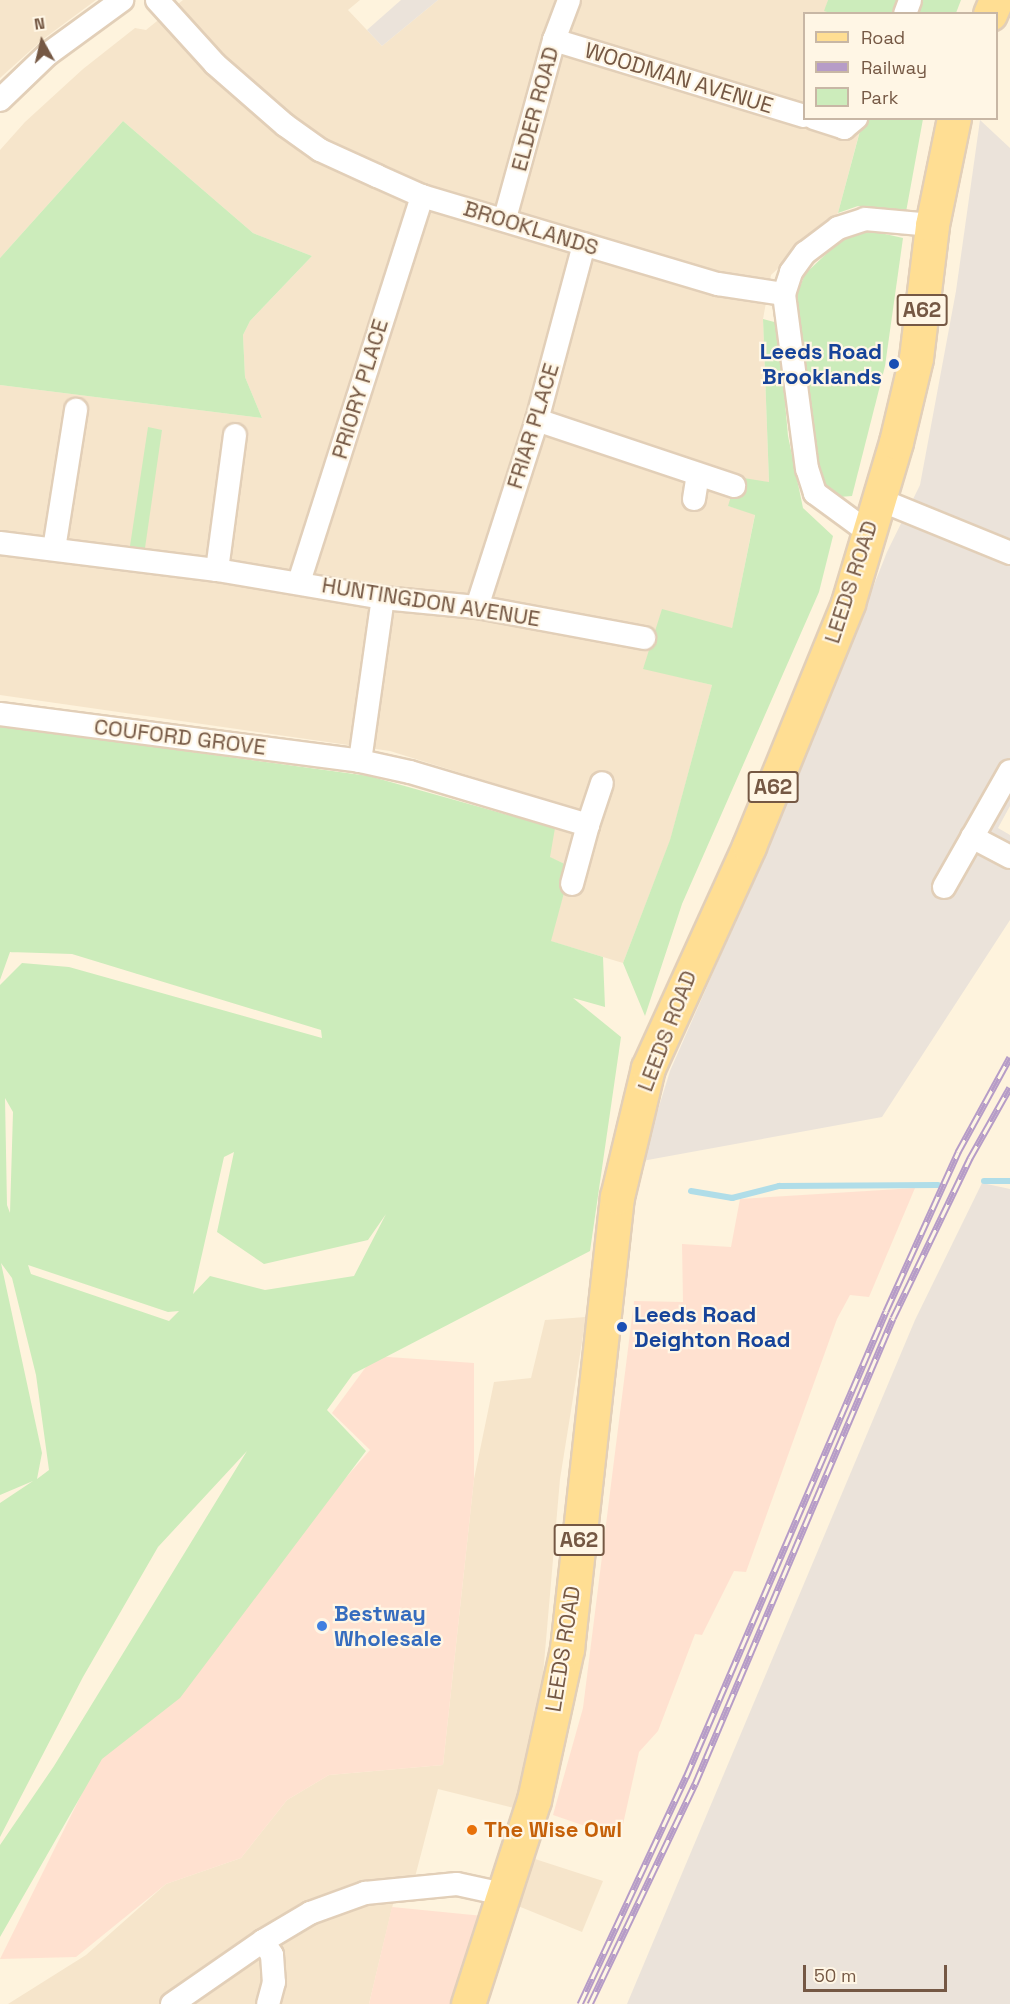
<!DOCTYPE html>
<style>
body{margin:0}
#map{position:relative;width:1010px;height:2004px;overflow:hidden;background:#fef3dd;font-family:"Space Grotesk",sans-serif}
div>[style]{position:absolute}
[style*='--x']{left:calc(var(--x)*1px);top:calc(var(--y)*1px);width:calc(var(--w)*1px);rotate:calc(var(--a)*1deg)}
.residential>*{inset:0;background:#f6e5cb}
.commercial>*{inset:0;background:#ffe1d0}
.industrial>*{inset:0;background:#ebe3da}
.green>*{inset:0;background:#ccecbb}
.stream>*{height:6px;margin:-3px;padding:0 3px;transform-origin:3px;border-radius:3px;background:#b0dde8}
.roads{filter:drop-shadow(2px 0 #e2cfb8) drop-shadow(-2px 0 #e2cfb8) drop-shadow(0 2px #e2cfb8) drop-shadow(0 -2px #e2cfb8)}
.minor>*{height:22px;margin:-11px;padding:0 11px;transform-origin:11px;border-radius:11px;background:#fff}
.primary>*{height:33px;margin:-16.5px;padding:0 16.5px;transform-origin:16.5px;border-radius:16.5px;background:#ffde93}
.rail>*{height:7px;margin-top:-3.5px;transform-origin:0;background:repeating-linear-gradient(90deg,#fff6e5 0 14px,#b69cc7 0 28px);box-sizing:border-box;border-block:2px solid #b69cc7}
.dots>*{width:16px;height:16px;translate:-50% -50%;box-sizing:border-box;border:3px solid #fff6e5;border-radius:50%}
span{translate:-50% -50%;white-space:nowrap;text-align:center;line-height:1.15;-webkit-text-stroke:4.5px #fff6e5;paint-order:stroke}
.shield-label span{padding:2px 4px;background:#fff6e5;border:2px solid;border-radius:4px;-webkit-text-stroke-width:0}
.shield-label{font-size:21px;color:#755844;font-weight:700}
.street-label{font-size:22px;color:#755844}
.transit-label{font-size:22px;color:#164399;font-weight:700}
.right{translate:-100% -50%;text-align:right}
.left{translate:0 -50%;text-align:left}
.shop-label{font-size:22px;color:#366cbe;font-weight:700}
.food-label{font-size:22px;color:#c56008;font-weight:700}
.legend{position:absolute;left:803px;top:12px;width:195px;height:108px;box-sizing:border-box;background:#fff6e5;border:2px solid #c8b7a5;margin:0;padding:8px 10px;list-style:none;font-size:18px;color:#755844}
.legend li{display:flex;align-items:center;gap:12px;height:30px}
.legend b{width:30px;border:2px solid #c8b7a5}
.north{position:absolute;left:12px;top:12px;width:60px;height:60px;-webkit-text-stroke:4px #fff6e5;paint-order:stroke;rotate:352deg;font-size:16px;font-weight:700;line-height:24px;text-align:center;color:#755844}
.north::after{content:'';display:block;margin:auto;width:21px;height:27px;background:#755844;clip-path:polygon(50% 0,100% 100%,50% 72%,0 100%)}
.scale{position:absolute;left:803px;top:1965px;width:144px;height:27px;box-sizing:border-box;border:3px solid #755844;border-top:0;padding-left:8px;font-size:18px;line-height:21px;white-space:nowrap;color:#755844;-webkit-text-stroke:4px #fff6e5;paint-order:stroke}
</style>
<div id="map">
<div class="residential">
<i style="clip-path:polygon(0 0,96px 0,42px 40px,0 78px)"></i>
<i style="clip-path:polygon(183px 0,360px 0,348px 10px,382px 46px,438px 0,828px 0,825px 11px,833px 13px,804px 14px,804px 118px,863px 119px,838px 213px,771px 275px,763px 319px,769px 483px,728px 506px,755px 514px,732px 629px,643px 668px,712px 685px,670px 841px,623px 963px,550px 941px,571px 867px,549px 857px,557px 803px,390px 751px,0 695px,0 385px,262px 418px,245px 377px,243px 335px,250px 321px,312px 256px,253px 233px,123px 121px,0 258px,0 150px,25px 122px,83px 69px,135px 28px,146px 30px)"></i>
<i style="clip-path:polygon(586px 1317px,560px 1479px,541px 1698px,514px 1808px,438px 1789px,415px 1877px,399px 1879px,369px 2004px,8px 2004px,86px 1955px,166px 1884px,241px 1858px,287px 1800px,329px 1775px,443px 1765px,474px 1479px,494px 1382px,531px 1378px,545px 1320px)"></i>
<i style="clip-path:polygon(535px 1859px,603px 1881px,582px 1932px,518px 1906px)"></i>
</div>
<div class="commercial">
<i style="clip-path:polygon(915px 1188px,869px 1297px,850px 1295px,837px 1319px,746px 1572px,734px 1571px,702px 1635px,695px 1634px,658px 1731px,639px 1752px,620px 1838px,553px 1815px,583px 1708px,634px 1301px,683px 1302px,682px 1244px,731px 1247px,740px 1199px)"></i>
<i style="clip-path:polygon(374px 1356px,474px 1363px,474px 1479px,443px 1765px,329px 1775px,287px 1800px,241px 1858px,166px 1884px,76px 1957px,0 1959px,97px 1763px,370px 1450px,332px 1413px)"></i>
<i style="clip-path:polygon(392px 1907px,483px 1916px,455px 2004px,369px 2004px)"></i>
</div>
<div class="industrial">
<i style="clip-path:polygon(401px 0,438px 0,382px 46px,367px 30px)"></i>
<i style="clip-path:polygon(980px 120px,1010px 148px,1010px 806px,998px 828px,1010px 835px,1010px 920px,882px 1117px,642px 1161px,670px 1071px,790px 797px,887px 552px,920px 485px,956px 291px)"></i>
<i style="clip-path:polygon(982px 1183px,1010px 1189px,1010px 2004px,627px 2004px,915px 1320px)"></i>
</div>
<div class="green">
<i style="clip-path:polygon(828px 0,961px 0,956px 13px,833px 14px,824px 11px)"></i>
<i style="clip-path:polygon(870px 119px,923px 119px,906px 212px,896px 214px,858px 206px,838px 213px,860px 131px)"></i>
<i style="clip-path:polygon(123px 121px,253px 233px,312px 256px,250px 321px,243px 335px,245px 377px,262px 418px,0 385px,0 258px)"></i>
<i style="clip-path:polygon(867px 230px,903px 238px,885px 366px,852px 496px,839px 497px,823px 488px,814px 464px,797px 294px,805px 274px,847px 234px)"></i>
<i style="clip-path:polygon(763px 319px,778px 323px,788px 436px,803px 508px,833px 536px,819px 592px,682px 904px,645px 1016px,623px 963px,670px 840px,712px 685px,643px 669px,662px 609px,732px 628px,755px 515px,728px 506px,737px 477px,769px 482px)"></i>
<i style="clip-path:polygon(148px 427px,162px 430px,145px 548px,130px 546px)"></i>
<i style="clip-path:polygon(evenodd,0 726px,369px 776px,555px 828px,550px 857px,571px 867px,551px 941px,603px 957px,605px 1007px,573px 998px,621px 1037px,590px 1251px,353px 1374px,327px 1410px,366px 1451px,180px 1698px,102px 1759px,0 1937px,0 1845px,54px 1766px,247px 1451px,158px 1547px,83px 1677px,0 1837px,0 1503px,33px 1481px,0 1495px,0 985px,22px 963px,69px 967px,322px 1038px,321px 1030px,72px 954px,10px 952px,0 980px,0 726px,5px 1098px,13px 1112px,10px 1213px,7px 1205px,5px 1098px,0 726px,234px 1152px,217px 1232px,264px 1264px,368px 1240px,386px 1214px,354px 1276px,265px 1290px,210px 1276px,193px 1294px,224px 1157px,234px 1152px,0 726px,1px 1263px,12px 1278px,36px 1375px,49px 1470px,37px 1479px,42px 1453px,1px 1263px,0 726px,28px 1265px,168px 1312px,179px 1311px,169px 1321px,31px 1274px,28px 1265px)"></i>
</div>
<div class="stream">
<i style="--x:984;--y:1181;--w:26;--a:0"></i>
<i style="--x:691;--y:1191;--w:42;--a:9.7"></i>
<i style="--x:732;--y:1198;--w:49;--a:-14.3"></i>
<i style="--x:779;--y:1186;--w:159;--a:-0.4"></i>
</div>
<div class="roads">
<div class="minor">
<i style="--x:157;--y:0;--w:86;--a:47.8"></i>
<i style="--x:215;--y:64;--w:93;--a:41.1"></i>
<i style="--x:285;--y:125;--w:43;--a:35.5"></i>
<i style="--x:320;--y:150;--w:63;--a:24.5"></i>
<i style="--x:377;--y:176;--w:49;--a:24"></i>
<i style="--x:422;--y:196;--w:309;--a:16.6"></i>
<i style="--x:718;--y:284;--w:67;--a:8.6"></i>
<i style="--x:905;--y:14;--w:15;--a:-70"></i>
<i style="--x:554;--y:40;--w:261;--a:16.9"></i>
<i style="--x:0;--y:100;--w:66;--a:-43.8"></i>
<i style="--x:48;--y:54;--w:92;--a:-36.1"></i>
<i style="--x:814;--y:118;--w:32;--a:18"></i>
<i style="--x:844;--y:128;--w:16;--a:-40"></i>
<i style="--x:505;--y:218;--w:185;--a:-74.6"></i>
<i style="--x:554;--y:40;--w:43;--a:-69.4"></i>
<i style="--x:537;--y:420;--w:208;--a:18.5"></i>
<i style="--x:694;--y:499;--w:25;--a:-81"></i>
<i style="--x:878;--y:499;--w:143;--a:22.2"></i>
<i style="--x:868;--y:532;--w:66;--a:-143.7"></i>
<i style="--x:815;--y:493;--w:25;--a:-108"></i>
<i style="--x:807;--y:469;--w:177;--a:-97.5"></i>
<i style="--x:784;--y:294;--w:23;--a:-72"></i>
<i style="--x:791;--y:272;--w:24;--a:-54"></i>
<i style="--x:805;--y:253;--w:41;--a:-37.1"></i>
<i style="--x:838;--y:228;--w:28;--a:-18"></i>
<i style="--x:865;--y:219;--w:67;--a:5.1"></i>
<i style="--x:0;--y:543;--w:219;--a:7.1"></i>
<i style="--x:217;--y:570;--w:168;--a:9.6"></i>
<i style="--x:383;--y:598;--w:94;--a:5.5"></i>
<i style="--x:477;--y:607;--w:170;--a:10.5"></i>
<i style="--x:54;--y:549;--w:141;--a:-81"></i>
<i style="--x:217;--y:570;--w:136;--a:-82.4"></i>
<i style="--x:299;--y:582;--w:405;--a:-72.3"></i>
<i style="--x:477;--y:607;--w:196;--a:-72.2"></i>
<i style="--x:537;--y:420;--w:182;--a:-75"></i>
<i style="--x:0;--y:714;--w:363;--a:7.4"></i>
<i style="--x:360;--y:761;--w:51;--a:12.4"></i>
<i style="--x:410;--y:772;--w:186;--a:16.6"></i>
<i style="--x:588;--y:825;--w:61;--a:105.2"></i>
<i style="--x:360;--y:761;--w:165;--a:-82"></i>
<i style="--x:588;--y:825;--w:44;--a:-71.6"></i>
<i style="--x:972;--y:837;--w:43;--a:27.8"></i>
<i style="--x:944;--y:887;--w:133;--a:-60.4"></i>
<i style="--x:263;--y:1941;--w:17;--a:57"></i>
<i style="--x:272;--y:1955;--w:27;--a:86"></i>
<i style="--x:274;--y:1982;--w:23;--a:105"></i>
<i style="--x:172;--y:2004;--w:111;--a:-34.7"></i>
<i style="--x:263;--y:1941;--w:55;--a:-30.8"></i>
<i style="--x:310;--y:1913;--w:59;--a:-20"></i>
<i style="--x:365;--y:1893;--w:92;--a:-5.6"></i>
<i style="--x:457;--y:1884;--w:47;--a:12.3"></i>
</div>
<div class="primary">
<i style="--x:990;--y:14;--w:15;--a:-67"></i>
<i style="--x:468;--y:2004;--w:214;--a:-72.1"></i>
<i style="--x:534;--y:1800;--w:155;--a:-77.7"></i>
<i style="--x:567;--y:1649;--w:455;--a:-83.7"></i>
<i style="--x:617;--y:1197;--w:133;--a:-76.5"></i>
<i style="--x:648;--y:1068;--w:244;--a:-65.5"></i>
<i style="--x:749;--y:846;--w:262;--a:-67.8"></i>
<i style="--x:848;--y:603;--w:168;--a:-73.4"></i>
<i style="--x:896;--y:442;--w:86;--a:-76.6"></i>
<i style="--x:916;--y:358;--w:134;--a:-83.1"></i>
<i style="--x:932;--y:225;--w:109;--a:-78.4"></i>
</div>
</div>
<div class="rail">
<i style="--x:580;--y:2004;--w:251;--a:-65"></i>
<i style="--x:686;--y:1777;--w:507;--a:-66.77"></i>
<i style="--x:886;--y:1311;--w:175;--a:-65.6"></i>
<i style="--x:958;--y:1152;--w:108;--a:-61.3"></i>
<i style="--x:590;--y:2004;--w:244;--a:-64.5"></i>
<i style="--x:695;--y:1784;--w:506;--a:-66.98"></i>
<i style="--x:893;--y:1318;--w:178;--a:-64.3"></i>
<i style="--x:970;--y:1158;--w:81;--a:-60.6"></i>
</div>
<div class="dots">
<i style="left:894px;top:364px;background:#1a4fb4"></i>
<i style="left:622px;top:1327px;background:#1a4fb4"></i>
<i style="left:322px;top:1626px;background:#3f7fe0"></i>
<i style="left:472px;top:1830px;background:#e8710a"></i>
</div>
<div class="shield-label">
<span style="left:922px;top:310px">A62</span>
<span style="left:773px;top:787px">A62</span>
<span style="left:579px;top:1540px">A62</span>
</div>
<div class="street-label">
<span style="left:679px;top:78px;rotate:17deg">WOODMAN AVENUE</span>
<span style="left:535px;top:109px;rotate:-75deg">ELDER ROAD</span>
<span style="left:531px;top:228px;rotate:17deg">BROOKLANDS</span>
<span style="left:360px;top:389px;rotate:-73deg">PRIORY PLACE</span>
<span style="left:533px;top:426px;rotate:-73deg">FRIAR PLACE</span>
<span style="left:851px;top:582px;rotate:-72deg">LEEDS ROAD</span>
<span style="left:431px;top:602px;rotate:9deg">HUNTINGDON AVENUE</span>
<span style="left:180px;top:737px;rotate:7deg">COUFORD GROVE</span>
<span style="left:667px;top:1031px;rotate:-69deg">LEEDS ROAD</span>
<span style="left:563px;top:1649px;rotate:-81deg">LEEDS ROAD</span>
</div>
<div class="transit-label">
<span class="right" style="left:882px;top:364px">Leeds Road<br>Brooklands</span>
<span class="left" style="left:634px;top:1327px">Leeds Road<br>Deighton Road</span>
</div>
<div class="shop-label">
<span class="left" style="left:334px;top:1626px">Bestway<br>Wholesale</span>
</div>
<div class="food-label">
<span class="left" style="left:484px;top:1830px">The Wise Owl</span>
</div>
<ul class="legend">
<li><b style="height:8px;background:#ffde93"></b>Road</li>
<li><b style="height:8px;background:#b69cc7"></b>Railway</li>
<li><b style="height:16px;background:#ccecbb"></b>Park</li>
</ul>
<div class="north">N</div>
<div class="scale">50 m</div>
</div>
